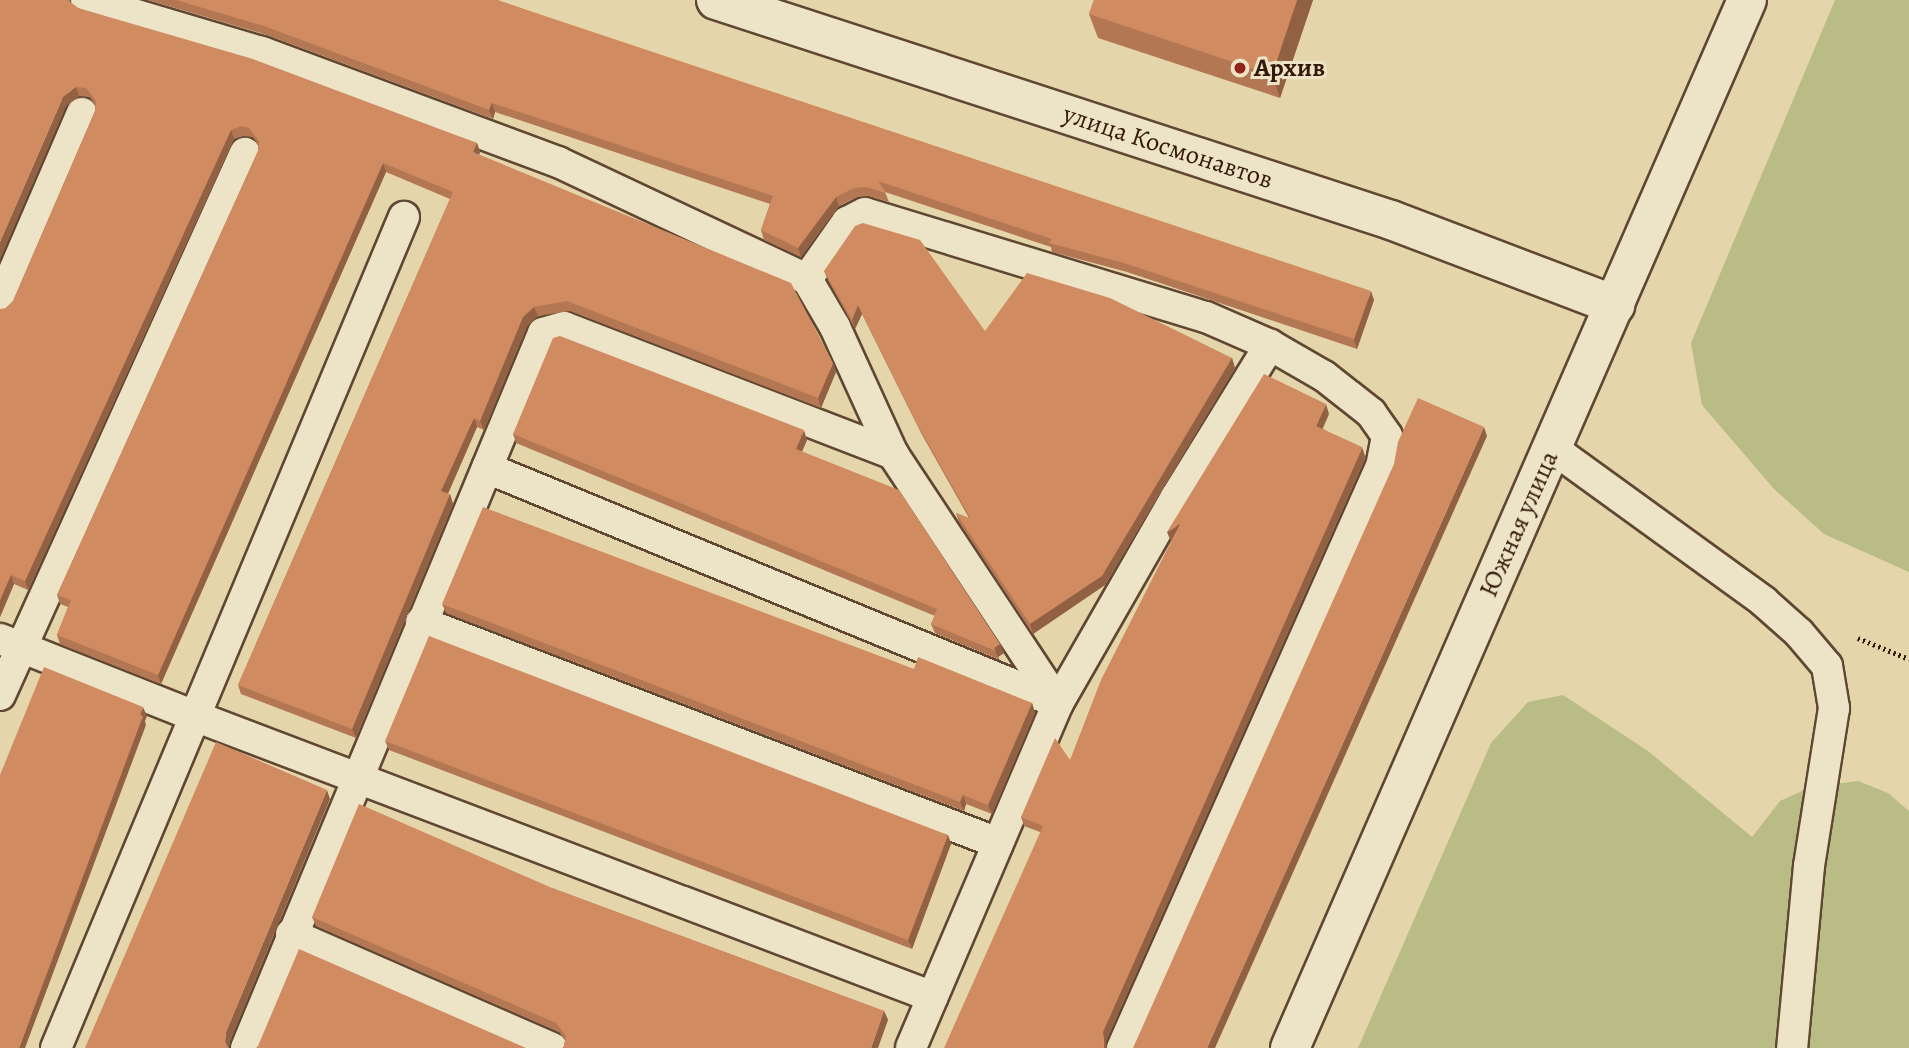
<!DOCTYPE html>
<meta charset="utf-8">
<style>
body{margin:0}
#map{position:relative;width:1909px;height:1048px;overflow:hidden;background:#e4d5ab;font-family:Alegreya,serif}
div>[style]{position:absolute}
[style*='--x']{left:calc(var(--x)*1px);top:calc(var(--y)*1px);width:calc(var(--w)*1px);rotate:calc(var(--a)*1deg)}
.green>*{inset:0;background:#babc85}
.path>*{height:4.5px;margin-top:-2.25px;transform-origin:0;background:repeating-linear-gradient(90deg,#341809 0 2px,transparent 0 5.5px)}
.roads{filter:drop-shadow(2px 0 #604732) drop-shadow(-2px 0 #604732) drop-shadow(0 2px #604732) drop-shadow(0 -2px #604732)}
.lane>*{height:30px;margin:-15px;padding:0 15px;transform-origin:15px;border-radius:15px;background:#ede4c8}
.street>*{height:38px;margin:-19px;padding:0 19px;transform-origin:19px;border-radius:19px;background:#ede4c8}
.secondary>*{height:38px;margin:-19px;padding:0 19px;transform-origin:19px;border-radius:19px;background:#ede4c8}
.wall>*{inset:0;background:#b37853}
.shaded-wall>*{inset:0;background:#926144}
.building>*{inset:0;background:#d08b61}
.dots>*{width:19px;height:19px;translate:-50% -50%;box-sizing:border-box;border:4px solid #ede4c8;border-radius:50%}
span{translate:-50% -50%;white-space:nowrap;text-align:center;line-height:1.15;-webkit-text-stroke:6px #ede4c8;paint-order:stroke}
.poi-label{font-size:26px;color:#341809;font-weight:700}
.left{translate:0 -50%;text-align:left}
.street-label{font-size:26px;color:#341809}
</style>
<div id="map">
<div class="green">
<i style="clip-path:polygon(1835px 0,1909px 0,1909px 572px,1824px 534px,1774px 489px,1702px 405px,1691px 343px)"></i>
<i style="clip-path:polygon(1563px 695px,1648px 751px,1752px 837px,1780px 801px,1811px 787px,1858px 781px,1888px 793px,1909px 811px,1909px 1048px,1358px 1048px,1491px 743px,1528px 702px)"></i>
</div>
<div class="path">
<i style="--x:1858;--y:638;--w:55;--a:22.4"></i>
</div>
<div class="roads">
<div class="lane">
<i style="--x:86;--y:0;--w:184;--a:16.5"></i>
<i style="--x:262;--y:52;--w:316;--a:20.4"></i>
<i style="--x:558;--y:162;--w:275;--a:25.2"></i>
<i style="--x:807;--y:279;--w:70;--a:-54.9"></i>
<i style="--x:847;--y:222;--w:20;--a:-27"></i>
<i style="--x:865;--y:213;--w:357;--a:17"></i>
<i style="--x:1206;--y:317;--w:70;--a:23.6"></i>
<i style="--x:1270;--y:345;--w:62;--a:29.9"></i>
<i style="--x:1324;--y:376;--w:60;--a:38.2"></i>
<i style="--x:1371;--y:413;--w:28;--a:55"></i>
<i style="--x:1387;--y:436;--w:31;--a:101"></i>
<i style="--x:1381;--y:466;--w:637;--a:113.99"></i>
<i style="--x:807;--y:279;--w:56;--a:59.7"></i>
<i style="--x:835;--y:327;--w:140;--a:65.5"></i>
<i style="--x:0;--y:303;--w:207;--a:-66.7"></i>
<i style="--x:1552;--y:448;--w:261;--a:35.9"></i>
<i style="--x:1763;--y:601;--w:48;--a:41.6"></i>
<i style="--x:1799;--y:633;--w:43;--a:49.7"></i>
<i style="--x:1827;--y:666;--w:43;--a:80.5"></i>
<i style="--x:1834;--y:708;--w:160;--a:99"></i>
<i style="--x:1809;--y:866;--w:183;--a:95.3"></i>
<i style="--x:487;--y:468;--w:617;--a:22.37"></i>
<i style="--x:1058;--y:703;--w:375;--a:113.1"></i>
<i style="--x:421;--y:622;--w:618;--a:20.96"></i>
<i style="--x:0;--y:639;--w:212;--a:21.6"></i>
<i style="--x:197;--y:717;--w:787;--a:20.83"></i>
<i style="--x:0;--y:695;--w:595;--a:-65.68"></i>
<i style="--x:291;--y:934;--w:285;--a:23.6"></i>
<i style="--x:56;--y:1048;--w:901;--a:-67.28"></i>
<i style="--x:246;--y:1048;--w:774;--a:-67.44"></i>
<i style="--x:543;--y:333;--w:22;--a:-16"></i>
<i style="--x:564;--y:327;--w:353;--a:21.1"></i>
<i style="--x:893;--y:454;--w:299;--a:56.5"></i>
<i style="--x:1058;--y:703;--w:237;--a:-60.2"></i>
<i style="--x:1176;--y:497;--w:179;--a:-58.3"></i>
</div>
<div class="street">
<i style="--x:716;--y:0;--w:710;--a:18.05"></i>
<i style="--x:1391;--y:220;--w:240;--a:20.8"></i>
</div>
<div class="secondary">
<i style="--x:1290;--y:1048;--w:1143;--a:-66.44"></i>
</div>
</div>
<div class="wall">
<i style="clip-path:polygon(0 0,70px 0,70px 2px,78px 8px,477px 143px,480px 152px,479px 155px,836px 372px,821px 408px,570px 311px,538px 316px,527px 326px,484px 430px,477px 427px,448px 494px,450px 494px,453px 504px,356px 738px,241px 694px,238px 685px,450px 199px,386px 172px,161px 684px,60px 644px,57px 635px,68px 607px,60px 604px,57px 595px,258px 151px,258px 145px,253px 137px,244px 136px,234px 139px,28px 590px,14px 584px,0 617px,6px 308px,13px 301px,95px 111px,95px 105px,90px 97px,79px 96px,66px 106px)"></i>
<i style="clip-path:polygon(148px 0,497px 0,1374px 300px,1357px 349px,1127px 272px,1052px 252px,1051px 247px,885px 192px,889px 202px,869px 196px,857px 197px,839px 206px,801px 257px,764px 240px,761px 230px,770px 204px,495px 112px,493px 119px,267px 35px)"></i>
<i style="clip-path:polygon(1094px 0,1313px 0,1280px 98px,1098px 38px,1089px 14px)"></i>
<i style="clip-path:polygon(824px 271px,985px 331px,1232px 358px,1235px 368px,1105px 585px,1033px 634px,959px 522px,956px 513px,969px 518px,921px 433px,862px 314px,855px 329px,828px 280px)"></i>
<i style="clip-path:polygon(1329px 414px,1322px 428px,1365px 456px,1364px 461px,1106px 1041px,1040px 832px,1024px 826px,1021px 817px,1070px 760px)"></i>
<i style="clip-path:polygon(513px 434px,807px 440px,802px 452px,1000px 644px,1004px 653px,998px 657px,1000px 660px,935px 633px,931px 624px,935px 616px,516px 443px)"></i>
<i style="clip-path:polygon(442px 604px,914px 669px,1032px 703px,1035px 713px,992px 814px,966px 804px,964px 811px,446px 613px)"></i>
<i style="clip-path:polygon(385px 741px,948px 835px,951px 844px,912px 949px,389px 750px)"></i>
<i style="clip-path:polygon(552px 888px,884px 1011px,888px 1020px,564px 1046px,565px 1040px,559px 1032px,316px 926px,312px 917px)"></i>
</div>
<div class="shaded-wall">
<i style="clip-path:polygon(1297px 0,1313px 0,1280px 98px,1272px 75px)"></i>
<i style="clip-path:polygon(76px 87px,79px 96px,66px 106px,0 259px,0 242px,63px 97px)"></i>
<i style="clip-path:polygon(492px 103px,495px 112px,493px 119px,489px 110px)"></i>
<i style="clip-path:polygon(231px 130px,234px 139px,28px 590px,25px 581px)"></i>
<i style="clip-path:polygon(477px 143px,480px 152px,477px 161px,473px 152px)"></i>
<i style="clip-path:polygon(383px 163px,386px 172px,161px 684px,158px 675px)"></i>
<i style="clip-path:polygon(836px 197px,839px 206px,801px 257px,798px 248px)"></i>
<i style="clip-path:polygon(1371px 291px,1374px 300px,1357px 349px,1354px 339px)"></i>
<i style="clip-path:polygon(858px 305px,862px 314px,855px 329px,852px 320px)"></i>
<i style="clip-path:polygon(534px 307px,538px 316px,527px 326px,484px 430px,480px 421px,523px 317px)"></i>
<i style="clip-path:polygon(1232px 358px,1235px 368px,1105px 585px,1033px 634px,1030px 624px)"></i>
<i style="clip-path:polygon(833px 363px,836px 372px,821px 408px,818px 398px)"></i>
<i style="clip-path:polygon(1326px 404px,1329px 414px,1320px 435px,1316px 426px)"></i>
<i style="clip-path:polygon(474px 418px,477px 427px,445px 500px,441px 491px)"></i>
<i style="clip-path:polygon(1484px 427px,1487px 436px,1215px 1048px,1207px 1048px)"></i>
<i style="clip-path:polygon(804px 430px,807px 440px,799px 458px,796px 449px)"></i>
<i style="clip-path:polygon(1362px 447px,1365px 456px,1364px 461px,1106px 1041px,1107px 1048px,1104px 1048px,1103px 1032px)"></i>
<i style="clip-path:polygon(450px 494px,453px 504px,356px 738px,352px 729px)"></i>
<i style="clip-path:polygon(1180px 524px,1171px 542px,1167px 532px)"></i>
<i style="clip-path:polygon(11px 575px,14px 584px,0 617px,0 600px)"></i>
<i style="clip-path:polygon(1000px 644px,1004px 653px,998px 657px,994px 648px)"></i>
<i style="clip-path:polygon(1032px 703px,1035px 713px,992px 814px,988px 805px)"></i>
<i style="clip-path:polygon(143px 707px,147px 716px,145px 721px,146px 725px,25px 1048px,19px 1048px)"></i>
<i style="clip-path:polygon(327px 790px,330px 799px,230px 1041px,229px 1048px,228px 1048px,225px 1042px,226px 1032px)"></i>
<i style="clip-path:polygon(963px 795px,966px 804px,964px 811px,960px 802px)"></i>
<i style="clip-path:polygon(948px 835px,951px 844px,912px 949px,908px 940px)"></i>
<i style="clip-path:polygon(884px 1011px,888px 1020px,878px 1048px,871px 1048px)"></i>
</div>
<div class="building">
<i style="clip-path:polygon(0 0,68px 0,70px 2px,78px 8px,253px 59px,477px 143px,473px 152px,791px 283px,833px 363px,818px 398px,567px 301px,534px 307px,523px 317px,480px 421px,474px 418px,441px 491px,450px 494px,352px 729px,238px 685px,453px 192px,383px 163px,158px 675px,57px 635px,71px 600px,57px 595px,258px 151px,259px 141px,249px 128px,241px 126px,231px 130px,25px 581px,11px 575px,0 600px,0 309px,6px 308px,13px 301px,95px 111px,96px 101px,86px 88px,76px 87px,63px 97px,0 242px)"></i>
<i style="clip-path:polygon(176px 0,497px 0,1371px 291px,1354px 339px,1124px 263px,1049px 243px,1052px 239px,878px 181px,886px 193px,866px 187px,854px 188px,836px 197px,798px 248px,761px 230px,773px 196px,492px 103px,489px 110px,264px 26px)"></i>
<i style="clip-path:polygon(1094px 0,1297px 0,1272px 75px,1089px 14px)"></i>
<i style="clip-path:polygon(863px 223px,920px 240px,985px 331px,1027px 273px,1110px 298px,1232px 358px,1102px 576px,1030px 624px,956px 513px,971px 519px,917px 424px,858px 305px,852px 320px,824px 271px,855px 226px)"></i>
<i style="clip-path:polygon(560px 336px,804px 430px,796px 449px,899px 490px,1000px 644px,994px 648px,996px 651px,931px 624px,937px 609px,513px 434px,553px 338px)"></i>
<i style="clip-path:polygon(1264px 374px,1326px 404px,1316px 426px,1362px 447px,1361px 451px,1103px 1032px,1104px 1048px,944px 1048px,1043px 826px,1021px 817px,1055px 738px,1070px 760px,1101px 680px,1180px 524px,1167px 532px)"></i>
<i style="clip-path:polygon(1418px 398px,1484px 427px,1207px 1048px,1133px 1048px,1394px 464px,1398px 442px)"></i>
<i style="clip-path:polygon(483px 507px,914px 669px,918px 657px,1032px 703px,988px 805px,963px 795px,960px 802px,442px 604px)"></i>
<i style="clip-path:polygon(429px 636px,948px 835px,908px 940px,385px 741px)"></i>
<i style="clip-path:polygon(44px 667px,143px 707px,140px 715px,143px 716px,19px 1048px,0 1048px,0 775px)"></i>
<i style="clip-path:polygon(216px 742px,327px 790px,226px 1032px,225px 1042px,228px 1048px,85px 1048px)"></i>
<i style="clip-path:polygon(359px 804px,552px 888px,884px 1011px,871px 1048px,562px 1048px,564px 1046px,566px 1036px,556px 1023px,312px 917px)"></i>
<i style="clip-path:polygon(299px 949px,526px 1048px,256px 1048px,258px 1046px)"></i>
</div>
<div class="dots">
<i style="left:1240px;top:68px;background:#8f2418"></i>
</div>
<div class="poi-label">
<span class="left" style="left:1254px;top:68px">Архив</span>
</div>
<div class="street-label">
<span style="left:1168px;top:147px;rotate:18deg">улица Космонавтов</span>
<span style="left:1519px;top:524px;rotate:-66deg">Южная улица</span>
</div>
</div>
